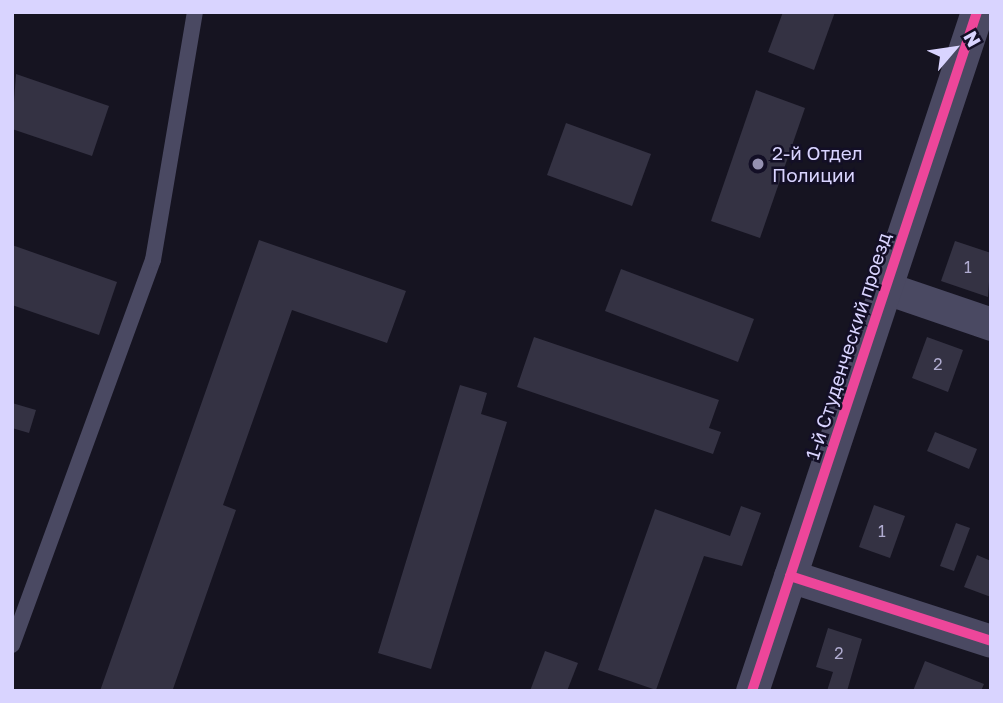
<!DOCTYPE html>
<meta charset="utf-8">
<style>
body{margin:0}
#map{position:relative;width:1003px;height:703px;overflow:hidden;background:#161421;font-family:"Golos Text",sans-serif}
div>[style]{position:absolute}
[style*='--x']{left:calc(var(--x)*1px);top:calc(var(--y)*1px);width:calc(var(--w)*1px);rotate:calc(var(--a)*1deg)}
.building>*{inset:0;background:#343243}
.lane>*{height:16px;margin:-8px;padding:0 8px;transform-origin:8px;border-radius:8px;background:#4a4962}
.street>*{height:33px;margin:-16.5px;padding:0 16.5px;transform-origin:16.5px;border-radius:16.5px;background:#4a4962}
.cycleway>*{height:10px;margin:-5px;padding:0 5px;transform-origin:5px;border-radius:5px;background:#ed469a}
.dots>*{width:19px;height:19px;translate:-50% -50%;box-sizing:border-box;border:4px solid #130f26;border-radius:50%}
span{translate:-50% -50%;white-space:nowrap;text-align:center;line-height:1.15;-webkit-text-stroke:5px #130f26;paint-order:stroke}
.number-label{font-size:16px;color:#b0acd0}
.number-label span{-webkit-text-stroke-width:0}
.poi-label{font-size:19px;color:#d9d4ff}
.left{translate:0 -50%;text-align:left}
.street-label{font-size:19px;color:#d9d4ff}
.frame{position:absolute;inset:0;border:14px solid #d9d4ff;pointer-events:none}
.north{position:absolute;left:919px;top:14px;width:70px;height:70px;-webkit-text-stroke:5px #130f26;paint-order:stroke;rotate:61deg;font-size:19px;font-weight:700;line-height:28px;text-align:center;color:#d9d4ff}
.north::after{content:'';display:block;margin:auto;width:24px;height:32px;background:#d9d4ff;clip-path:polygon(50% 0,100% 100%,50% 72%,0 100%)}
</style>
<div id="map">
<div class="building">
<i style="clip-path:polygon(783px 12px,835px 12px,814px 70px,768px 52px)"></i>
<i style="clip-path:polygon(16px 74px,109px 106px,92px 156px,12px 129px)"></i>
<i style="clip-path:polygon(756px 90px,805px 108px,760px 238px,711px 221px)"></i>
<i style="clip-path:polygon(566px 123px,651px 154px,632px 206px,547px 175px)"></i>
<i style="clip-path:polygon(259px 240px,406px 291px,387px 343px,292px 310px,223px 505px,236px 510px,173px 689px,177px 691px,100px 691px)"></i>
<i style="clip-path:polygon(955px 241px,991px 253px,988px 297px,941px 281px)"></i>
<i style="clip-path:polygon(12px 245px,117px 282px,99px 335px,12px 305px)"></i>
<i style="clip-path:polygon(621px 269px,754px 319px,738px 362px,605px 311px)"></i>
<i style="clip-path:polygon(534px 337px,719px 400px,709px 428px,721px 432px,713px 454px,517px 387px)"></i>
<i style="clip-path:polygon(927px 337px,963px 350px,948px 392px,912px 378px)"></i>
<i style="clip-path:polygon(460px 385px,487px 393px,481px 414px,507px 422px,431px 669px,378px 653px)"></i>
<i style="clip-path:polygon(12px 403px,36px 410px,29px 433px,12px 428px)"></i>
<i style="clip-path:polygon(935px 432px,977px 449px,969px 469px,927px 451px)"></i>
<i style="clip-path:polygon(874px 505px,905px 516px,890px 558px,859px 547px)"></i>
<i style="clip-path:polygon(741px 506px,761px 513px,742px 566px,704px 556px,656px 690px,598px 670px,655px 509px,730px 536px)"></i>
<i style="clip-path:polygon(956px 523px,970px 528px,954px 571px,940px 566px)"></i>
<i style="clip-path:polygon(977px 555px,991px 561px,991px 597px,964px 587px)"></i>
<i style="clip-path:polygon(828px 628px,862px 639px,847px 691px,827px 691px,833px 672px,816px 667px)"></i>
<i style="clip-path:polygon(545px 651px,578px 663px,567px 691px,530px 691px)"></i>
<i style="clip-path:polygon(925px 661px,984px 684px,981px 691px,913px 691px)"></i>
</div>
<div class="lane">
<i style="--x:12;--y:645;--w:410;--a:-69.9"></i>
<i style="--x:153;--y:260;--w:252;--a:-80.4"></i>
</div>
<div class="street">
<i style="--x:886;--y:288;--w:111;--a:18.9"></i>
<i style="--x:790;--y:576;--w:211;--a:17.9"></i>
<i style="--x:752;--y:691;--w:715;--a:-71.67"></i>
</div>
<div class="cycleway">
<i style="--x:790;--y:576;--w:211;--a:17.9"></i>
<i style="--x:752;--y:691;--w:715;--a:-71.67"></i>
</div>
<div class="dots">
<i style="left:758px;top:164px;background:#9591b1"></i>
</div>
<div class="number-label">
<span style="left:968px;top:267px">1</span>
<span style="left:938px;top:364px">2</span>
<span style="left:882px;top:531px">1</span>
<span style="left:839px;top:653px">2</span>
</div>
<div class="poi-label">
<span class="left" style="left:772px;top:164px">2-й Отдел<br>Полиции</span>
</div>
<div class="street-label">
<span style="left:848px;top:346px;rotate:-72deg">1-й Студенческий проезд</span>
</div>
<div class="frame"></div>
<div class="north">N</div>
</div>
